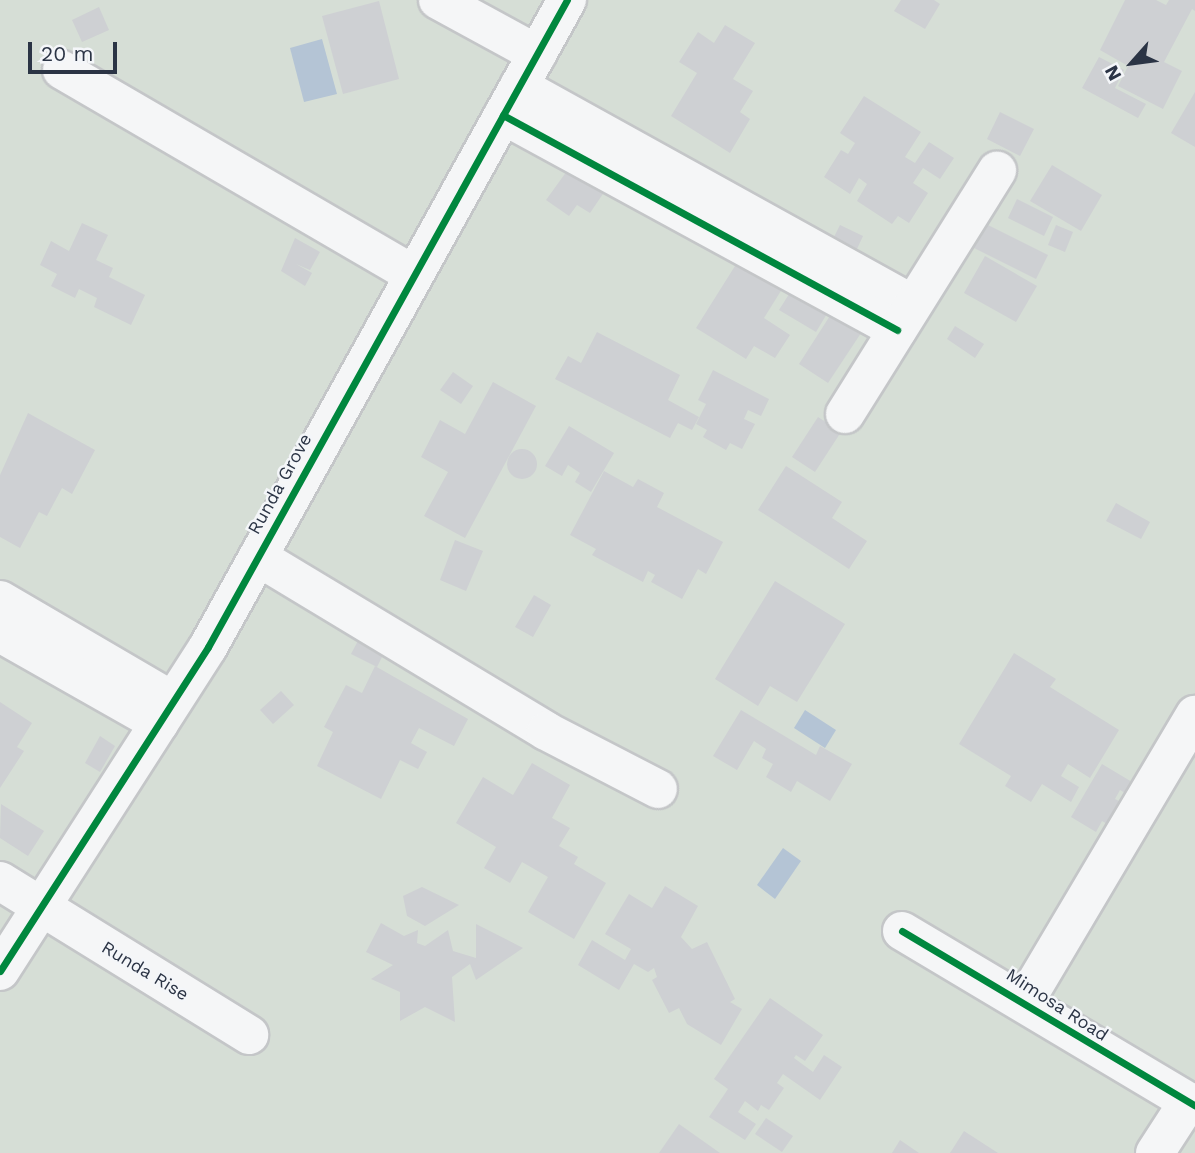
<!DOCTYPE html>
<style>
body{margin:0}
#map{position:relative;width:1195px;height:1153px;overflow:hidden;background:#e6e8ea;font-family:"Work Sans",sans-serif}
div>[style]{position:absolute}
[style*='--x']{left:calc(var(--x)*1px);top:calc(var(--y)*1px);width:calc(var(--w)*1px);rotate:calc(var(--a)*1deg)}
.green>*{inset:0;background:#d6ded6}
.water>*{inset:0;background:#b4c4d5}
.building>*{inset:0;background:#ced0d3}
.round{border-radius:50%}
.roads{filter:drop-shadow(2px 0 #c4c6c8) drop-shadow(-2px 0 #c4c6c8) drop-shadow(0 2px #c4c6c8) drop-shadow(0 -2px #c4c6c8)}
.minor>*{height:38px;margin:-19px;padding:0 19px;transform-origin:19px;border-radius:19px;background:#f5f6f7}
.cycleway>*{height:7px;margin:-3.5px;padding:0 3.5px;transform-origin:3.5px;border-radius:3.5px;background:#00873e}
span{translate:-50% -50%;white-space:nowrap;text-align:center;line-height:1.15;-webkit-text-stroke:5px #f4f6f9;paint-order:stroke}
.street-label{font-size:18px;color:#2b3445}
.north{position:absolute;left:1097px;top:28px;width:70px;height:70px;-webkit-text-stroke:5px #f4f6f9;paint-order:stroke;rotate:242deg;font-size:19px;font-weight:700;line-height:28px;text-align:center;color:#2b3445}
.north::after{content:'';display:block;margin:auto;width:24px;height:32px;background:#2b3445;clip-path:polygon(50% 0,100% 100%,50% 72%,0 100%)}
.scale{position:absolute;left:28px;top:42px;width:89px;height:32px;box-sizing:border-box;border:4px solid #2b3445;border-top:0;padding-left:9px;font-size:21px;line-height:24px;white-space:nowrap;color:#2b3445;-webkit-text-stroke:5px #f4f6f9;paint-order:stroke}
</style>
<div id="map">
<div class="green">
<i style="clip-path:polygon(0 0,1195px 0,1195px 1153px,0 1153px)"></i>
</div>
<div class="water">
<i style="clip-path:polygon(322px 39px,337px 94px,304px 102px,290px 48px)"></i>
<i style="clip-path:polygon(805px 710px,836px 730px,825px 748px,794px 728px)"></i>
<i style="clip-path:polygon(783px 848px,801px 861px,775px 899px,757px 885px)"></i>
</div>
<div class="building">
<i style="clip-path:polygon(901px 0,934px 0,940px 4px,925px 29px,894px 11px)"></i>
<i style="clip-path:polygon(1125px 0,1156px 0,1166px 5px,1169px 0,1195px 0,1195px 11px,1192px 9px,1164px 62px,1182px 71px,1163px 109px,1118px 86px,1128px 66px,1100px 50px)"></i>
<i style="clip-path:polygon(379px 1px,399px 79px,343px 94px,322px 16px)"></i>
<i style="clip-path:polygon(99px 7px,109px 30px,82px 42px,72px 20px)"></i>
<i style="clip-path:polygon(725px 25px,755px 43px,733px 79px,753px 91px,740px 112px,750px 119px,730px 153px,671px 116px,697px 73px,679px 62px,698px 32px,714px 43px)"></i>
<i style="clip-path:polygon(1099px 57px,1124px 70px,1115px 88px,1146px 104px,1138px 118px,1082px 88px)"></i>
<i style="clip-path:polygon(1195px 92px,1195px 147px,1171px 133px)"></i>
<i style="clip-path:polygon(864px 96px,921px 132px,905px 157px,915px 163px,929px 142px,954px 158px,940px 179px,923px 168px,913px 183px,928px 193px,909px 223px,898px 216px,892px 224px,857px 201px,867px 184px,859px 178px,850px 194px,824px 177px,841px 150px,848px 154px,855px 143px,840px 133px)"></i>
<i style="clip-path:polygon(1000px 112px,1034px 129px,1020px 156px,987px 139px)"></i>
<i style="clip-path:polygon(572px 164px,607px 188px,590px 213px,577px 205px,569px 216px,546px 200px)"></i>
<i style="clip-path:polygon(1052px 165px,1102px 195px,1081px 231px,1030px 201px)"></i>
<i style="clip-path:polygon(1017px 199px,1053px 217px,1044px 236px,1008px 218px)"></i>
<i style="clip-path:polygon(82px 223px,108px 235px,96px 260px,113px 268px,109px 277px,145px 295px,131px 325px,94px 307px,97px 298px,79px 289px,75px 298px,51px 286px,57px 274px,40px 265px,51px 241px,69px 251px)"></i>
<i style="clip-path:polygon(984px 223px,1048px 255px,1036px 279px,972px 247px)"></i>
<i style="clip-path:polygon(840px 225px,863px 236px,856px 251px,833px 239px)"></i>
<i style="clip-path:polygon(1056px 225px,1073px 232px,1065px 252px,1048px 245px)"></i>
<i style="clip-path:polygon(295px 238px,320px 252px,310px 270px,296px 264px,312px 273px,305px 286px,281px 271px)"></i>
<i style="clip-path:polygon(985px 256px,1037px 286px,1016px 322px,964px 293px)"></i>
<i style="clip-path:polygon(740px 258px,784px 286px,764px 318px,790px 335px,775px 358px,754px 346px,746px 359px,696px 328px)"></i>
<i style="clip-path:polygon(791px 291px,828px 312px,816px 332px,779px 310px)"></i>
<i style="clip-path:polygon(835px 308px,865px 327px,828px 383px,799px 364px)"></i>
<i style="clip-path:polygon(955px 326px,984px 344px,975px 358px,947px 339px)"></i>
<i style="clip-path:polygon(597px 332px,680px 375px,668px 400px,699px 417px,692px 430px,678px 423px,670px 438px,555px 379px,568px 356px,581px 363px)"></i>
<i style="clip-path:polygon(713px 370px,769px 399px,761px 416px,748px 410px,744px 419px,755px 424px,742px 449px,730px 443px,726px 450px,703px 437px,707px 430px,696px 424px,706px 404px,698px 400px)"></i>
<i style="clip-path:polygon(453px 372px,473px 386px,461px 404px,440px 390px)"></i>
<i style="clip-path:polygon(493px 382px,536px 406px,465px 538px,424px 516px,448px 472px,421px 457px,440px 420px,465px 434px)"></i>
<i style="clip-path:polygon(28px 413px,95px 450px,72px 494px,62px 488px,47px 516px,39px 512px,20px 548px,0 537px,0 475px)"></i>
<i style="clip-path:polygon(818px 417px,841px 432px,815px 472px,792px 457px)"></i>
<i style="clip-path:polygon(569px 426px,614px 453px,591px 492px,575px 482px,580px 473px,568px 465px,562px 476px,545px 466px)"></i>
<i class="round" style="left:507px;top:449px;width:30px;height:30px"></i>
<i style="clip-path:polygon(786px 466px,842px 502px,832px 518px,867px 541px,849px 569px,758px 510px)"></i>
<i style="clip-path:polygon(604px 471px,633px 487px,638px 479px,664px 493px,657px 507px,723px 542px,706px 574px,698px 569px,682px 599px,651px 582px,655px 575px,648px 571px,643px 582px,592px 555px,596px 549px,570px 535px)"></i>
<i style="clip-path:polygon(1116px 503px,1150px 522px,1141px 539px,1106px 521px)"></i>
<i style="clip-path:polygon(455px 540px,483px 551px,466px 591px,440px 580px)"></i>
<i style="clip-path:polygon(775px 581px,845px 624px,797px 702px,770px 686px,758px 706px,715px 679px)"></i>
<i style="clip-path:polygon(534px 595px,551px 605px,533px 637px,515px 627px)"></i>
<i style="clip-path:polygon(360px 637px,386px 649px,377px 667px,351px 654px)"></i>
<i style="clip-path:polygon(1014px 653px,1056px 679px,1050px 687px,1119px 730px,1090px 778px,1068px 764px,1061px 776px,1079px 787px,1071px 802px,1042px 784px,1031px 802px,1005px 786px,1011px 776px,959px 744px)"></i>
<i style="clip-path:polygon(375px 666px,468px 719px,454px 746px,419px 728px,411px 743px,427px 752px,418px 769px,400px 760px,381px 799px,317px 766px,333px 732px,324px 727px,346px 685px,362px 693px)"></i>
<i style="clip-path:polygon(281px 691px,294px 705px,273px 724px,260px 710px)"></i>
<i style="clip-path:polygon(0 702px,32px 723px,17px 747px,24px 751px,0 788px)"></i>
<i style="clip-path:polygon(741px 710px,816px 755px,820px 746px,852px 764px,830px 801px,797px 781px,791px 792px,766px 777px,773px 764px,762px 758px,766px 749px,754px 741px,737px 770px,713px 756px)"></i>
<i style="clip-path:polygon(100px 736px,115px 746px,100px 772px,85px 763px)"></i>
<i style="clip-path:polygon(532px 763px,570px 785px,552px 818px,570px 828px,559px 846px,578px 857px,574px 864px,606px 883px,574px 939px,528px 912px,548px 877px,522px 862px,510px 883px,484px 868px,496px 847px,456px 823px,483px 777px,513px 795px)"></i>
<i style="clip-path:polygon(1102px 764px,1137px 785px,1130px 796px,1120px 790px,1115px 799px,1123px 803px,1109px 825px,1102px 821px,1096px 832px,1071px 817px)"></i>
<i style="clip-path:polygon(1px 804px,44px 831px,28px 856px,0 838px)"></i>
<i style="clip-path:polygon(665px 886px,698px 906px,681px 937px,692px 949px,707px 942px,735px 999px,730px 1002px,742px 1009px,721px 1045px,687px 1024px,679px 1008px,669px 1013px,652px 980px,657px 977px,654px 968px,648px 972px,634px 964px,619px 990px,578px 965px,592px 940px,625px 960px,631px 949px,605px 934px,629px 894px,652px 908px)"></i>
<i style="clip-path:polygon(422px 887px,459px 905px,425px 926px,407px 916px,403px 896px)"></i>
<i style="clip-path:polygon(381px 923px,404px 936px,418px 930px,417px 943px,425px 946px,448px 930px,453px 951px,476px 958px,476px 924px,523px 948px,476px 980px,470px 964px,452px 977px,455px 1022px,425px 1007px,400px 1021px,400px 992px,371px 979px,393px 965px,366px 952px)"></i>
<i style="clip-path:polygon(770px 998px,823px 1035px,805px 1061px,796px 1055px,794px 1058px,813px 1072px,824px 1055px,842px 1067px,820px 1100px,783px 1074px,777px 1083px,784px 1088px,769px 1110px,761px 1105px,758px 1111px,745px 1101px,738px 1112px,756px 1124px,745px 1140px,709px 1117px,728px 1089px,714px 1079px)"></i>
<i style="clip-path:polygon(766px 1118px,793px 1136px,782px 1152px,755px 1134px)"></i>
<i style="clip-path:polygon(679px 1124px,720px 1153px,659px 1153px)"></i>
<i style="clip-path:polygon(964px 1131px,998px 1153px,950px 1153px)"></i>
<i style="clip-path:polygon(900px 1140px,919px 1153px,892px 1153px)"></i>
</div>
<div class="roads">
<div class="minor">
<i style="--x:438;--y:0;--w:113;--a:28.6"></i>
<i style="--x:62;--y:70;--w:407;--a:30.2"></i>
<i style="--x:519;--y:86;--w:449;--a:29"></i>
<i style="--x:503;--y:115;--w:449;--a:28.6"></i>
<i style="--x:845;--y:414;--w:287;--a:-58"></i>
<i style="--x:258;--y:557;--w:336;--a:31.1"></i>
<i style="--x:546;--y:731;--w:126;--a:27.4"></i>
<i style="--x:0;--y:600;--w:200;--a:30.3"></i>
<i style="--x:0;--y:633;--w:183;--a:29.5"></i>
<i style="--x:0;--y:881;--w:293;--a:31.7"></i>
<i style="--x:902;--y:931;--w:341;--a:30.8"></i>
<i style="--x:0;--y:971;--w:385;--a:-57.3"></i>
<i style="--x:208;--y:647;--w:740;--a:-60.98"></i>
<i style="--x:1025;--y:1001;--w:333;--a:-59.3"></i>
<i style="--x:1155;--y:1153;--w:61;--a:-57.1"></i>
</div>
</div>
<div class="cycleway">
<i style="--x:503;--y:115;--w:449;--a:28.6"></i>
<i style="--x:902;--y:931;--w:341;--a:30.8"></i>
<i style="--x:0;--y:971;--w:385;--a:-57.3"></i>
<i style="--x:208;--y:647;--w:740;--a:-60.98"></i>
</div>
<div class="street-label">
<span style="left:280px;top:484px;rotate:-61deg">Runda Grove</span>
<span style="left:145px;top:971px;rotate:31deg">Runda Rise</span>
<span style="left:1057px;top:1005px;rotate:33deg">Mimosa Road</span>
</div>
<div class="north">N</div>
<div class="scale">20 m</div>
</div>
